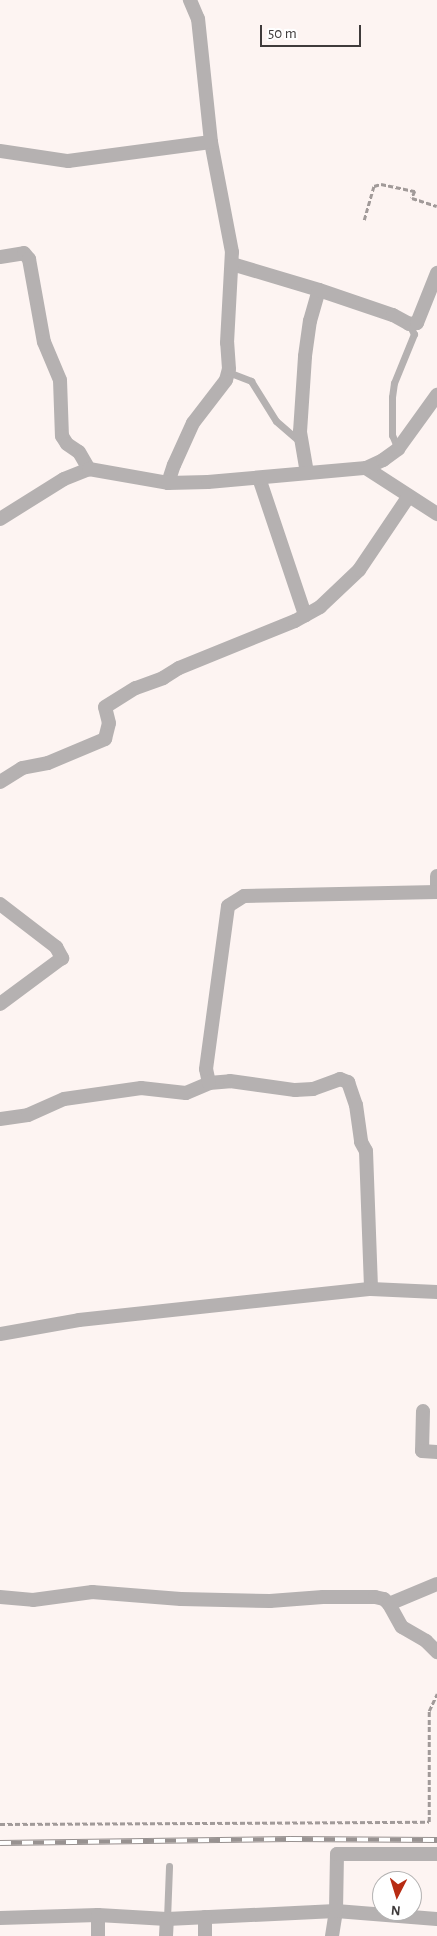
<!DOCTYPE html>
<style>
body{margin:0}
#map{position:relative;width:437px;height:1936px;overflow:hidden;background:#fdf4f2;font-family:"Alegreya Sans",sans-serif}
div>[style]{position:absolute}
[style*='--x']{left:calc(var(--x)*1px);top:calc(var(--y)*1px);width:calc(var(--w)*1px);rotate:calc(var(--a)*1deg)}
.path>*{height:2.5px;margin-top:-1.25px;transform-origin:0;background:repeating-linear-gradient(90deg,#a19a99 0 5px,transparent 0 7.5px)}
.service>*{height:7px;margin:-3.5px;padding:0 3.5px;transform-origin:3.5px;border-radius:3.5px;background:#b5b1b1}
.minor>*{height:14px;margin:-7px;padding:0 7px;transform-origin:7px;border-radius:7px;background:#b5b1b1}
.rail>*{height:5.5px;margin-top:-2.75px;transform-origin:0;background:repeating-linear-gradient(90deg,#fff 0 11px,#989291 0 22px);box-sizing:border-box;border-block:1px solid #989291}
span{translate:-50% -50%;white-space:nowrap;text-align:center;line-height:1.15;-webkit-text-stroke:5px #fff;paint-order:stroke}
.north{position:absolute;left:372px;top:1871px;width:50px;height:50px;box-sizing:border-box;background:#fff;border:1px solid #b2b1b1;border-radius:50%;rotate:185deg;font-size:14px;font-weight:700;line-height:20px;text-align:center;color:#3f3b3b}
.north::after{content:'';display:block;margin:auto;width:18px;height:22px;background:#b82c13;clip-path:polygon(50% 0,100% 100%,50% 72%,0 100%)}
.scale{position:absolute;left:260px;top:25px;width:101px;height:22px;box-sizing:border-box;border:2px solid #3f3b3b;border-top:0;padding-left:6px;font-size:15px;line-height:18px;white-space:nowrap;color:#3f3b3b;-webkit-text-stroke:4px #fff;paint-order:stroke}
</style>
<div id="map">
<div class="path">
<i style="--x:364;--y:220;--w:35;--a:-74"></i>
<i style="--x:374;--y:186;--w:7;--a:-16"></i>
<i style="--x:381;--y:184;--w:35;--a:12"></i>
<i style="--x:415;--y:191;--w:8;--a:113"></i>
<i style="--x:412;--y:198;--w:26;--a:18"></i>
<i style="--x:0;--y:1824;--w:429;--a:-0.3"></i>
<i style="--x:429;--y:1822;--w:111;--a:-90"></i>
<i style="--x:429;--y:1711;--w:19;--a:-65"></i>
</div>
<div class="service">
<i style="--x:228;--y:372;--w:25;--a:21"></i>
<i style="--x:251;--y:381;--w:47;--a:58"></i>
<i style="--x:276;--y:421;--w:33;--a:41"></i>
<i style="--x:398;--y:449;--w:15;--a:-113"></i>
<i style="--x:392;--y:435;--w:38;--a:-90"></i>
<i style="--x:392;--y:397;--w:14;--a:-82"></i>
<i style="--x:394;--y:383;--w:53;--a:-67.8"></i>
<i style="--x:414;--y:334;--w:11;--a:-117"></i>
<i style="--x:167;--y:1919;--w:53;--a:-87.8"></i>
</div>
<div class="minor">
<i style="--x:0;--y:151;--w:69;--a:8.4"></i>
<i style="--x:68;--y:161;--w:144;--a:-7.6"></i>
<i style="--x:0;--y:257;--w:24;--a:-9"></i>
<i style="--x:24;--y:253;--w:8;--a:50"></i>
<i style="--x:29;--y:259;--w:84;--a:79.8"></i>
<i style="--x:44;--y:342;--w:41;--a:67.2"></i>
<i style="--x:60;--y:380;--w:56;--a:88"></i>
<i style="--x:62;--y:436;--w:9;--a:58"></i>
<i style="--x:67;--y:444;--w:14;--a:34"></i>
<i style="--x:79;--y:452;--w:20;--a:60"></i>
<i style="--x:232;--y:264;--w:91;--a:16.6"></i>
<i style="--x:366;--y:468;--w:85;--a:32.9"></i>
<i style="--x:307;--y:473;--w:42;--a:-99.7"></i>
<i style="--x:300;--y:432;--w:76;--a:-86.2"></i>
<i style="--x:305;--y:356;--w:35;--a:-82"></i>
<i style="--x:310;--y:321;--w:32;--a:-74"></i>
<i style="--x:319;--y:290;--w:78;--a:18.7"></i>
<i style="--x:393;--y:315;--w:18;--a:29"></i>
<i style="--x:409;--y:324;--w:8;--a:-7"></i>
<i style="--x:417;--y:323;--w:54;--a:-68.2"></i>
<i style="--x:259;--y:478;--w:145;--a:71.4"></i>
<i style="--x:168;--y:483;--w:19;--a:-72"></i>
<i style="--x:174;--y:465;--w:46;--a:-65.7"></i>
<i style="--x:193;--y:423;--w:54;--a:-52.5"></i>
<i style="--x:226;--y:380;--w:11;--a:-75"></i>
<i style="--x:229;--y:369;--w:26;--a:-94"></i>
<i style="--x:227;--y:343;--w:91;--a:-86.9"></i>
<i style="--x:232;--y:252;--w:112;--a:-100.8"></i>
<i style="--x:211;--y:142;--w:124;--a:-96"></i>
<i style="--x:198;--y:19;--w:21;--a:-113"></i>
<i style="--x:0;--y:519;--w:75;--a:-32"></i>
<i style="--x:64;--y:479;--w:27;--a:-22"></i>
<i style="--x:89;--y:469;--w:80;--a:10"></i>
<i style="--x:168;--y:483;--w:40;--a:-1.4"></i>
<i style="--x:208;--y:482;--w:159;--a:-5.1"></i>
<i style="--x:366;--y:468;--w:19;--a:-25"></i>
<i style="--x:383;--y:460;--w:19;--a:-36"></i>
<i style="--x:398;--y:449;--w:67;--a:-54.2"></i>
<i style="--x:0;--y:782;--w:26;--a:-32"></i>
<i style="--x:22;--y:768;--w:26;--a:-11"></i>
<i style="--x:48;--y:763;--w:62;--a:-22.8"></i>
<i style="--x:105;--y:739;--w:16;--a:-76"></i>
<i style="--x:109;--y:723;--w:16;--a:-104"></i>
<i style="--x:105;--y:707;--w:36;--a:-32"></i>
<i style="--x:136;--y:688;--w:29;--a:-20"></i>
<i style="--x:163;--y:678;--w:19;--a:-32"></i>
<i style="--x:179;--y:668;--w:125;--a:-22.1"></i>
<i style="--x:295;--y:621;--w:29;--a:-29"></i>
<i style="--x:320;--y:607;--w:54;--a:-43.5"></i>
<i style="--x:359;--y:570;--w:89;--a:-56"></i>
<i style="--x:437;--y:892;--w:16;--a:-90"></i>
<i style="--x:0;--y:904;--w:71;--a:37.5"></i>
<i style="--x:56;--y:947;--w:13;--a:61"></i>
<i style="--x:62;--y:958;--w:77;--a:143.4"></i>
<i style="--x:209;--y:1083;--w:21;--a:-5"></i>
<i style="--x:230;--y:1081;--w:66;--a:7.9"></i>
<i style="--x:295;--y:1090;--w:18;--a:-3"></i>
<i style="--x:313;--y:1089;--w:29;--a:-20"></i>
<i style="--x:340;--y:1079;--w:9;--a:21"></i>
<i style="--x:348;--y:1082;--w:24;--a:71"></i>
<i style="--x:356;--y:1105;--w:37;--a:82"></i>
<i style="--x:361;--y:1142;--w:10;--a:61"></i>
<i style="--x:366;--y:1151;--w:138;--a:87.9"></i>
<i style="--x:0;--y:1119;--w:28;--a:-8"></i>
<i style="--x:28;--y:1115;--w:39;--a:-24"></i>
<i style="--x:64;--y:1099;--w:78;--a:-8.1"></i>
<i style="--x:141;--y:1088;--w:45;--a:6.3"></i>
<i style="--x:186;--y:1093;--w:25;--a:-23"></i>
<i style="--x:209;--y:1083;--w:14;--a:-102"></i>
<i style="--x:206;--y:1069;--w:164;--a:-82.3"></i>
<i style="--x:228;--y:906;--w:19;--a:-32"></i>
<i style="--x:244;--y:896;--w:193;--a:-1.2"></i>
<i style="--x:0;--y:1334;--w:80;--a:-10"></i>
<i style="--x:79;--y:1320;--w:294;--a:-6.1"></i>
<i style="--x:371;--y:1289;--w:66;--a:2.6"></i>
<i style="--x:423;--y:1411;--w:40;--a:91.4"></i>
<i style="--x:422;--y:1451;--w:15;--a:4"></i>
<i style="--x:0;--y:1597;--w:33;--a:5"></i>
<i style="--x:33;--y:1600;--w:60;--a:-7.7"></i>
<i style="--x:92;--y:1592;--w:89;--a:4.5"></i>
<i style="--x:181;--y:1599;--w:89;--a:1.3"></i>
<i style="--x:270;--y:1601;--w:53;--a:-4.3"></i>
<i style="--x:323;--y:1597;--w:52;--a:0"></i>
<i style="--x:375;--y:1597;--w:9;--a:13"></i>
<i style="--x:384;--y:1599;--w:7;--a:45"></i>
<i style="--x:389;--y:1604;--w:26;--a:61"></i>
<i style="--x:402;--y:1627;--w:28;--a:30"></i>
<i style="--x:426;--y:1641;--w:16;--a:45"></i>
<i style="--x:389;--y:1604;--w:52;--a:-22.6"></i>
<i style="--x:98;--y:1915;--w:21;--a:90"></i>
<i style="--x:0;--y:1918;--w:98;--a:-1.8"></i>
<i style="--x:98;--y:1915;--w:69;--a:3.3"></i>
<i style="--x:167;--y:1919;--w:169;--a:-2.7"></i>
<i style="--x:336;--y:1911;--w:101;--a:4.5"></i>
<i style="--x:166;--y:1936;--w:17;--a:-87"></i>
<i style="--x:205;--y:1936;--w:19;--a:-90"></i>
<i style="--x:332;--y:1936;--w:25;--a:-81"></i>
<i style="--x:336;--y:1911;--w:57;--a:-89"></i>
<i style="--x:337;--y:1854;--w:100;--a:0"></i>
</div>
<div class="rail">
<i style="--x:0;--y:1843;--w:291;--a:-0.8"></i>
<i style="--x:291;--y:1839;--w:146;--a:0.4"></i>
</div>
<div class="north">N</div>
<div class="scale">50 m</div>
</div>
